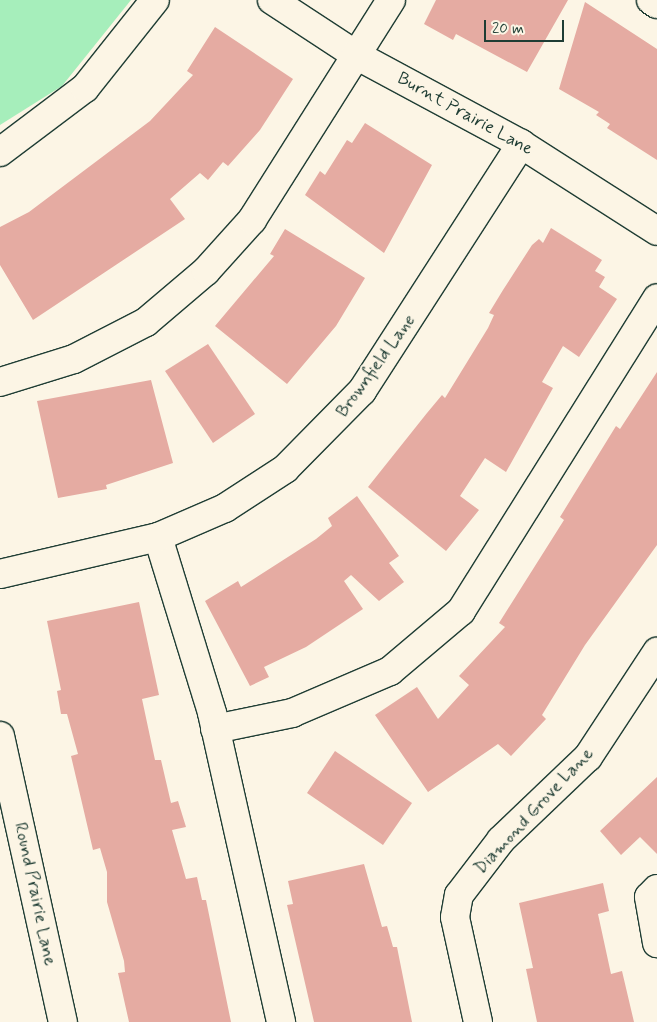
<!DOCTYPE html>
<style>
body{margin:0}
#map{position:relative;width:657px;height:1022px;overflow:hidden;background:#fcf5e5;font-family:Mynerve,sans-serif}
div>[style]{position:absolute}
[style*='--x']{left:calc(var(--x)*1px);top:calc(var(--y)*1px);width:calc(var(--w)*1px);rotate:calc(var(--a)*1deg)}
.green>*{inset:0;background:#a6eebb}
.building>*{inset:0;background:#e5aba2}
.roads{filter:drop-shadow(1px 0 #1f3d34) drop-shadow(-1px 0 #1f3d34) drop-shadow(0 1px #1f3d34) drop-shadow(0 -1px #1f3d34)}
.minor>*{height:28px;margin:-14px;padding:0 14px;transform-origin:14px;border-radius:14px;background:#fcf5e5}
span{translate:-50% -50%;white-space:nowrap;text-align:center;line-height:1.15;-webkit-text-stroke:4px #fcf5e5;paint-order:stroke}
.street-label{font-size:18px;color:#1f3d34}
.scale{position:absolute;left:484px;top:20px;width:80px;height:22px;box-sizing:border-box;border:2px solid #1f3d34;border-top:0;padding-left:6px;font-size:15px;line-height:18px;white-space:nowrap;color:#1f3d34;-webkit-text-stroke:4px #fcf5e5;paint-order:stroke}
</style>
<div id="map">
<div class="green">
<i style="clip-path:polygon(0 0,131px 0,62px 86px,0 125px)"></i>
</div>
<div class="building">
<i style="clip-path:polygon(436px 0,568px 0,527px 72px,456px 34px,453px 40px,424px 24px)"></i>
<i style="clip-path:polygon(585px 2px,657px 49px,657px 160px,607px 128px,610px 124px,596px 115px,599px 112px,559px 89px)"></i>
<i style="clip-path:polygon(215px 27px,293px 79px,260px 130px,228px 166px,223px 162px,208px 180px,200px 173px,170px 199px,185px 219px,33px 320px,0 265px,0 227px,29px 212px,150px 121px,193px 75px,187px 71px)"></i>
<i style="clip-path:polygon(365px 123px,432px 165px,384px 253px,305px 195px,320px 171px,325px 175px,347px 140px,352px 143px)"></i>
<i style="clip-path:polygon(551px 228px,602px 260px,595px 271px,605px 277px,599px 287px,617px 299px,579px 357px,563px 346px,542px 382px,553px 388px,506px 472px,485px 458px,460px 496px,479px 510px,446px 551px,368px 487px,427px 413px,442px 395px,445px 398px,488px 328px,494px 315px,489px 313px,503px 290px,532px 245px,539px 239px,543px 243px)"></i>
<i style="clip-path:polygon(285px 229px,365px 278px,336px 326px,287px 384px,215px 326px,274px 256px,270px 254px)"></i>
<i style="clip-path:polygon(208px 344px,255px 414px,213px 443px,165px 371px)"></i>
<i style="clip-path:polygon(657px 372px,657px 545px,585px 645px,542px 715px,546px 719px,511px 756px,498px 744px,428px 792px,375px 715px,417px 687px,438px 719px,469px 685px,459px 676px,505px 627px,499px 623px,564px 520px,560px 517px,616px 426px,620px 429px)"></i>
<i style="clip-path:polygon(151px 380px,173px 463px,106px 485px,107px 489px,58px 498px,37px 401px)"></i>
<i style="clip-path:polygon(357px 496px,399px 556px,389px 563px,404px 582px,379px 601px,351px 575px,344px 581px,363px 609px,306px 647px,264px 667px,269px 677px,250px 686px,205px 601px,238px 581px,241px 587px,316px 539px,332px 526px,328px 518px)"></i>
<i style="clip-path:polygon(139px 602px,159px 695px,142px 699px,155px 760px,161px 760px,171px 803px,178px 801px,186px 827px,172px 830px,186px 879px,197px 877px,202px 900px,206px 900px,231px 1022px,129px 1022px,118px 973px,125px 972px,124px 961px,107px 902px,107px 872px,100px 848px,93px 850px,71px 756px,78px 754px,67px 714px,61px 714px,57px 691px,61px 690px,47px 621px)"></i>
<i style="clip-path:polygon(335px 751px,412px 803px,383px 845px,307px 793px)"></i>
<i style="clip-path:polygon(657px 777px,657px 854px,640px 837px,621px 855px,600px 831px)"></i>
<i style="clip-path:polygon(364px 864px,382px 927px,387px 926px,393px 947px,397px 947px,412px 1022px,314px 1022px,287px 905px,293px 904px,288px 881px)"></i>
<i style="clip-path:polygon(603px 883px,609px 911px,598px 914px,611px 974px,622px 971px,634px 1022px,537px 1022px,526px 969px,533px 968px,519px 903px)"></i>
</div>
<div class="roads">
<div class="minor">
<i style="--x:272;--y:0;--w:100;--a:33.2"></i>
<i style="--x:356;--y:55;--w:187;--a:28.3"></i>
<i style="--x:521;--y:144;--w:161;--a:32.6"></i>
<i style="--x:651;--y:0;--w:7;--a:34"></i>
<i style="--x:0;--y:152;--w:106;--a:-37"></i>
<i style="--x:85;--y:88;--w:112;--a:-51.5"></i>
<i style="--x:0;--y:382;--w:77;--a:-17.3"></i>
<i style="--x:74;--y:359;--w:81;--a:-27.2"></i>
<i style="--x:146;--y:322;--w:79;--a:-40.4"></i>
<i style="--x:206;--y:271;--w:69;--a:-48"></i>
<i style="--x:252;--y:220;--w:260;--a:-57.7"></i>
<i style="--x:158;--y:537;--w:184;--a:72.9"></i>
<i style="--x:212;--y:713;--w:317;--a:77.4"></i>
<i style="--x:0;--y:574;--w:162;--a:-13.2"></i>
<i style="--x:158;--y:537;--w:73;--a:-23.4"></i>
<i style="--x:225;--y:508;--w:72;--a:-33"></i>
<i style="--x:285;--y:469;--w:110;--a:-45.4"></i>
<i style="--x:362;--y:391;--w:294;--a:-57.2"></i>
<i style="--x:215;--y:729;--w:79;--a:-11.7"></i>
<i style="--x:292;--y:713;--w:107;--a:-23.2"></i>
<i style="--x:390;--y:671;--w:93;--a:-40.2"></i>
<i style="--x:461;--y:611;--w:369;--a:-57.9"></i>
<i style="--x:0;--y:736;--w:293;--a:77.6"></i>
<i style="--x:657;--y:889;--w:11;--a:135"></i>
<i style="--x:649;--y:897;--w:47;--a:80.1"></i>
<i style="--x:478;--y:1022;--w:107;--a:-102.4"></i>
<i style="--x:455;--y:917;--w:22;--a:-80"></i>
<i style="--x:459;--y:895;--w:69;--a:-52.6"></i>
<i style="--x:501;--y:840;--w:120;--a:-43.7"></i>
<i style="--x:588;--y:757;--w:126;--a:-56.7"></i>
</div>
</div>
<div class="street-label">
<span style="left:465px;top:114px;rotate:29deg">Burnt Prairie Lane</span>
<span style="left:376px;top:366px;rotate:-54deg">Brownfield Lane</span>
<span style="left:534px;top:811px;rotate:-47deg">Diamond Grove Lane</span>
<span style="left:35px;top:894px;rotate:78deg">Round Prairie Lane</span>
</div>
<div class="scale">20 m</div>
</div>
